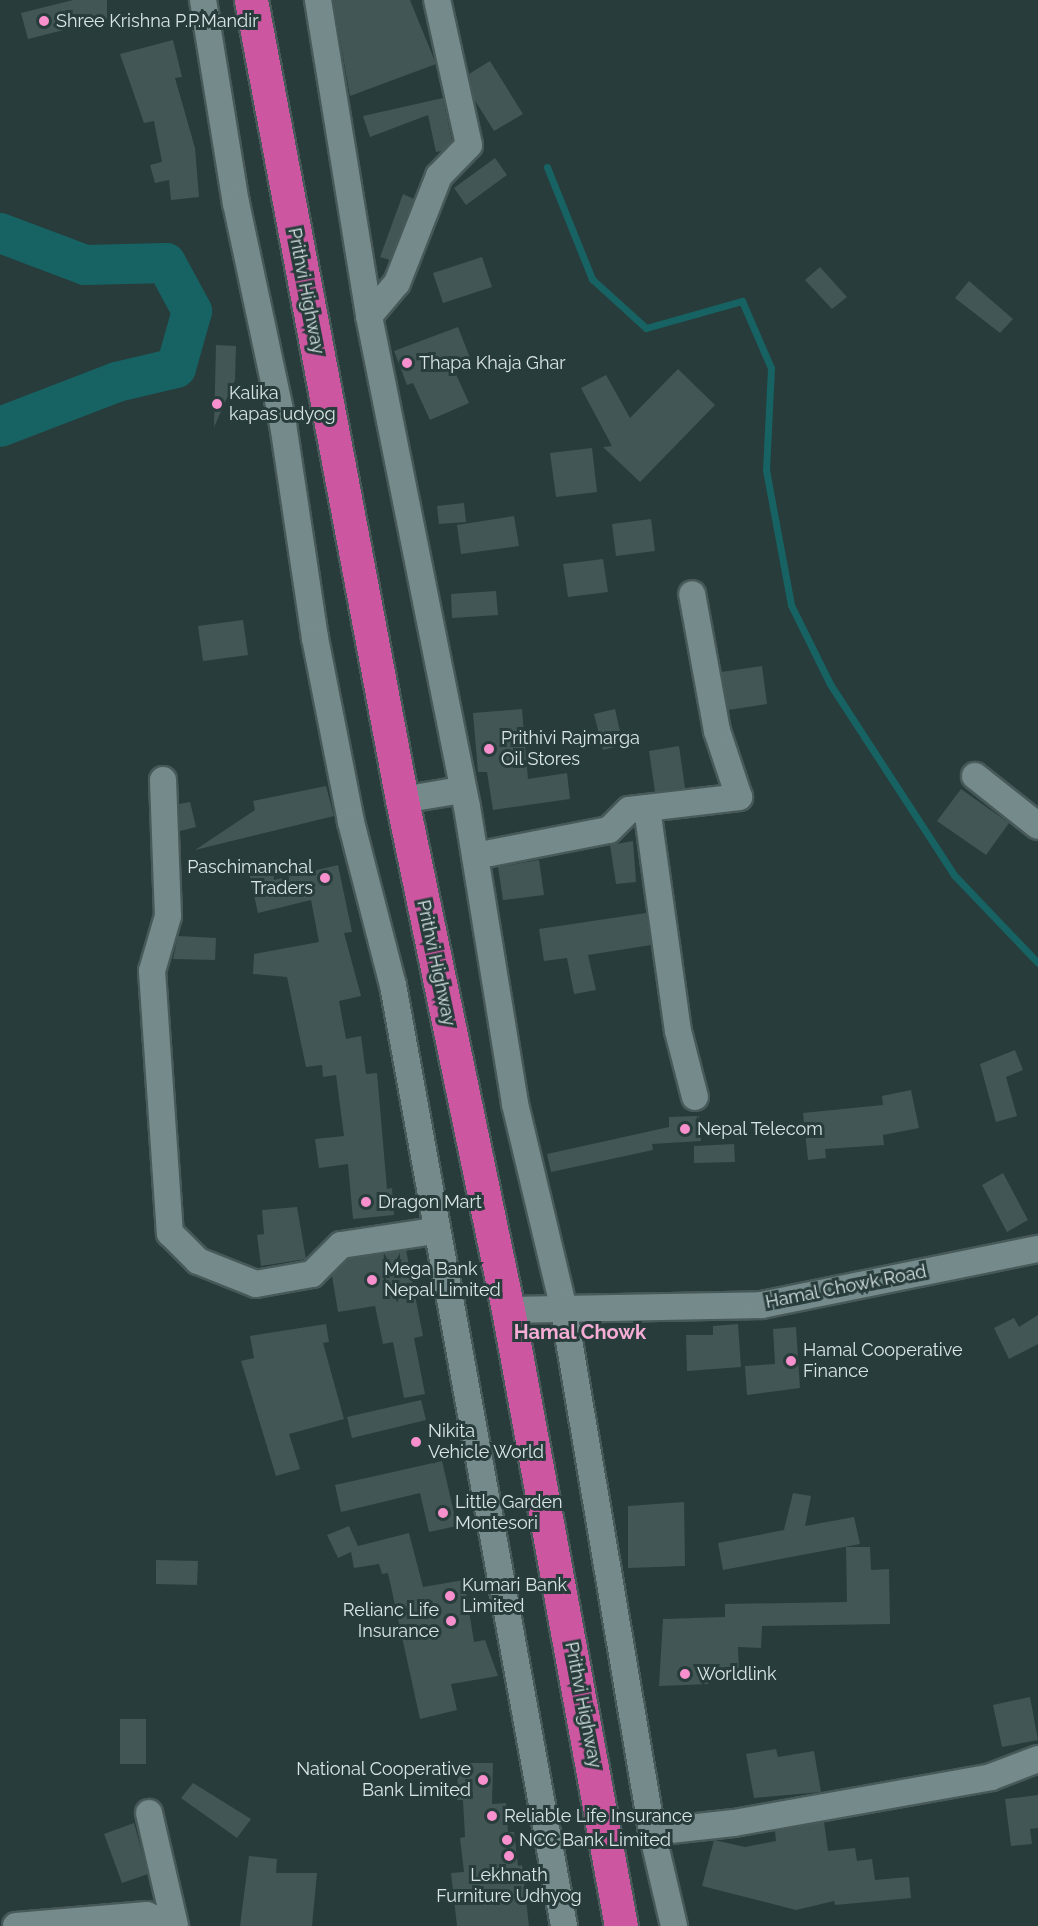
<!DOCTYPE html>
<style>
body{margin:0}
#map{position:relative;width:1038px;height:1926px;overflow:hidden;background:#283c3c;font-family:Raleway,sans-serif}
div>[style]{position:absolute}
[style*='--x']{left:calc(var(--x)*1px);top:calc(var(--y)*1px);width:calc(var(--w)*1px);rotate:calc(var(--a)*1deg)}
.stream>*{height:7px;margin:-3.5px;padding:0 3.5px;transform-origin:3.5px;border-radius:3.5px;background:#176363}
.river>*{height:40px;margin:-20px;padding:0 20px;transform-origin:20px;border-radius:20px;background:#176363}
.building>*{inset:0;background:#425656}
.roads{filter:drop-shadow(2px 0 #485959) drop-shadow(-2px 0 #485959) drop-shadow(0 2px #485959) drop-shadow(0 -2px #485959)}
.street>*{height:26px;margin:-13px;padding:0 13px;transform-origin:13px;border-radius:13px;background:#758b8b}
.highway>*{height:33px;margin:-16.5px;padding:0 16.5px;transform-origin:16.5px;border-radius:16.5px;background:#cd56a1}
.dots>*{width:16px;height:16px;translate:-50% -50%;box-sizing:border-box;border:3px solid #283c3c;border-radius:50%}
span{translate:-50% -50%;white-space:nowrap;text-align:center;line-height:1.15;-webkit-text-stroke:6px #283c3c;paint-order:stroke}
.poi-label{font-size:18px;color:#d9e5e5}
.left{translate:0 -50%;text-align:left}
.right{translate:-100% -50%;text-align:right}
.street-label{font-size:18px;color:#d9e5e5}
.neighbourhood-label{font-size:20px;color:#f5acd5;font-weight:700}
</style>
<div id="map">
<div class="stream">
<i style="--x:547;--y:167;--w:121;--a:68.1"></i>
<i style="--x:592;--y:279;--w:73;--a:42.2"></i>
<i style="--x:646;--y:328;--w:100;--a:-15.7"></i>
<i style="--x:742;--y:301;--w:73;--a:66.6"></i>
<i style="--x:771;--y:368;--w:102;--a:92.8"></i>
<i style="--x:766;--y:470;--w:137;--a:79.5"></i>
<i style="--x:791;--y:605;--w:88;--a:63.7"></i>
<i style="--x:830;--y:684;--w:228;--a:57"></i>
<i style="--x:954;--y:875;--w:122;--a:46.3"></i>
</div>
<div class="river">
<i style="--x:0;--y:233;--w:91;--a:20.6"></i>
<i style="--x:85;--y:265;--w:81;--a:-1.4"></i>
<i style="--x:166;--y:263;--w:55;--a:61.6"></i>
<i style="--x:192;--y:311;--w:59;--a:105.7"></i>
<i style="--x:176;--y:368;--w:61;--a:166.7"></i>
<i style="--x:117;--y:382;--w:125;--a:159"></i>
</div>
<div class="building">
<i style="clip-path:polygon(73px 0,107px 0,107px 19px,28px 39px,21px 13px)"></i>
<i style="clip-path:polygon(333px 0,410px 0,436px 64px,350px 96px)"></i>
<i style="clip-path:polygon(173px 40px,182px 77px,175px 78px,195px 148px,199px 197px,171px 200px,169px 180px,155px 183px,150px 165px,162px 162px,154px 121px,144px 123px,120px 54px)"></i>
<i style="clip-path:polygon(490px 61px,523px 114px,494px 131px,474px 99px,469px 74px)"></i>
<i style="clip-path:polygon(443px 98px,452px 141px,442px 151px,436px 152px,428px 115px,370px 137px,363px 116px)"></i>
<i style="clip-path:polygon(495px 158px,507px 175px,466px 205px,454px 188px)"></i>
<i style="clip-path:polygon(403px 194px,414px 199px,390px 260px,380px 257px)"></i>
<i style="clip-path:polygon(482px 257px,492px 287px,443px 303px,433px 273px)"></i>
<i style="clip-path:polygon(820px 267px,847px 297px,832px 309px,805px 280px)"></i>
<i style="clip-path:polygon(969px 281px,1013px 319px,1000px 333px,955px 298px)"></i>
<i style="clip-path:polygon(458px 327px,472px 363px,454px 370px,469px 403px,430px 420px,413px 383px,407px 385px,394px 351px)"></i>
<i style="clip-path:polygon(216px 345px,236px 346px,235px 380px,214px 427px)"></i>
<i style="clip-path:polygon(678px 369px,715px 405px,640px 482px,603px 447px,612px 446px,581px 388px,606px 375px,630px 418px)"></i>
<i style="clip-path:polygon(592px 448px,597px 492px,556px 497px,550px 453px)"></i>
<i style="clip-path:polygon(464px 503px,466px 522px,439px 524px,437px 506px)"></i>
<i style="clip-path:polygon(514px 516px,519px 546px,461px 554px,457px 525px)"></i>
<i style="clip-path:polygon(651px 519px,655px 551px,616px 556px,612px 524px)"></i>
<i style="clip-path:polygon(603px 559px,608px 592px,568px 597px,563px 564px)"></i>
<i style="clip-path:polygon(496px 591px,498px 615px,452px 618px,451px 594px)"></i>
<i style="clip-path:polygon(243px 620px,248px 655px,203px 661px,198px 626px)"></i>
<i style="clip-path:polygon(762px 666px,767px 704px,728px 710px,721px 672px)"></i>
<i style="clip-path:polygon(522px 709px,528px 779px,567px 773px,570px 799px,493px 810px,487px 772px,478px 772px,473px 713px)"></i>
<i style="clip-path:polygon(615px 709px,623px 745px,603px 750px,594px 714px)"></i>
<i style="clip-path:polygon(679px 746px,685px 788px,655px 792px,649px 751px)"></i>
<i style="clip-path:polygon(326px 786px,334px 816px,195px 850px,255px 810px,253px 801px)"></i>
<i style="clip-path:polygon(961px 789px,1009px 823px,986px 855px,937px 821px)"></i>
<i style="clip-path:polygon(190px 802px,196px 827px,180px 831px,179px 804px)"></i>
<i style="clip-path:polygon(633px 841px,636px 882px,616px 884px,610px 845px)"></i>
<i style="clip-path:polygon(539px 860px,544px 895px,503px 900px,498px 867px)"></i>
<i style="clip-path:polygon(338px 865px,352px 932px,344px 933px,361px 996px,339px 1001px,346px 1039px,361px 1036px,366px 1074px,377px 1073px,387px 1189px,392px 1188px,394px 1215px,353px 1219px,348px 1164px,319px 1168px,315px 1139px,344px 1136px,336px 1075px,323px 1077px,322px 1065px,306px 1067px,287px 977px,253px 974px,254px 954px,319px 942px,311px 900px,258px 913px,249px 873px,273px 870px,274px 880px)"></i>
<i style="clip-path:polygon(646px 913px,651px 945px,588px 955px,596px 990px,574px 994px,567px 958px,544px 961px,539px 929px)"></i>
<i style="clip-path:polygon(178px 936px,216px 938px,215px 960px,173px 959px)"></i>
<i style="clip-path:polygon(1015px 1050px,1023px 1070px,1006px 1077px,1017px 1116px,996px 1122px,980px 1064px)"></i>
<i style="clip-path:polygon(911px 1090px,919px 1128px,883px 1135px,884px 1145px,825px 1149px,826px 1158px,808px 1160px,803px 1113px,883px 1105px,882px 1096px)"></i>
<i style="clip-path:polygon(699px 1116px,701px 1141px,652px 1144px,653px 1150px,551px 1172px,547px 1154px,669px 1127px,669px 1117px)"></i>
<i style="clip-path:polygon(734px 1144px,735px 1162px,694px 1163px,694px 1146px)"></i>
<i style="clip-path:polygon(1003px 1173px,1028px 1220px,1007px 1232px,982px 1185px)"></i>
<i style="clip-path:polygon(297px 1207px,306px 1259px,261px 1266px,257px 1235px,264px 1234px,262px 1210px)"></i>
<i style="clip-path:polygon(406px 1250px,423px 1336px,414px 1338px,425px 1394px,404px 1398px,393px 1342px,383px 1344px,375px 1306px,338px 1312px,332px 1276px,348px 1259px)"></i>
<i style="clip-path:polygon(1038px 1315px,1038px 1344px,1009px 1359px,994px 1328px,1014px 1318px,1019px 1327px)"></i>
<i style="clip-path:polygon(326px 1324px,329px 1342px,323px 1343px,344px 1419px,289px 1434px,300px 1469px,276px 1476px,241px 1361px,254px 1358px,250px 1336px)"></i>
<i style="clip-path:polygon(738px 1324px,741px 1367px,687px 1371px,686px 1335px,713px 1335px,713px 1326px)"></i>
<i style="clip-path:polygon(796px 1327px,800px 1388px,747px 1395px,745px 1366px,775px 1364px,773px 1329px)"></i>
<i style="clip-path:polygon(421px 1400px,426px 1420px,352px 1438px,347px 1417px)"></i>
<i style="clip-path:polygon(442px 1461px,457px 1526px,429px 1532px,420px 1493px,341px 1512px,335px 1485px)"></i>
<i style="clip-path:polygon(793px 1493px,811px 1496px,805px 1526px,854px 1517px,860px 1544px,723px 1570px,718px 1543px,784px 1530px)"></i>
<i style="clip-path:polygon(684px 1502px,685px 1566px,628px 1568px,628px 1506px)"></i>
<i style="clip-path:polygon(349px 1526px,358px 1546px,409px 1533px,423px 1587px,464px 1580px,474px 1642px,485px 1640px,498px 1676px,451px 1684px,457px 1710px,420px 1719px,388px 1573px,382px 1574px,379px 1564px,354px 1568px,351px 1552px,338px 1558px,327px 1535px)"></i>
<i style="clip-path:polygon(846px 1547px,870px 1547px,871px 1570px,889px 1569px,890px 1624px,762px 1626px,761px 1648px,738px 1647px,739px 1673px,709px 1674px,710px 1684px,659px 1686px,663px 1619px,725px 1617px,725px 1604px,847px 1602px)"></i>
<i style="clip-path:polygon(156px 1560px,198px 1561px,197px 1585px,156px 1584px)"></i>
<i style="clip-path:polygon(1030px 1697px,1038px 1740px,1002px 1747px,993px 1705px)"></i>
<i style="clip-path:polygon(120px 1719px,146px 1719px,146px 1764px,120px 1764px)"></i>
<i style="clip-path:polygon(776px 1749px,778px 1757px,814px 1751px,821px 1792px,754px 1798px,746px 1754px)"></i>
<i style="clip-path:polygon(458px 1763px,493px 1763px,492px 1804px,506px 1803px,508px 1832px,514px 1832px,518px 1866px,522px 1865px,529px 1926px,457px 1926px,451px 1873px,464px 1872px,460px 1838px,465px 1837px,463px 1800px,457px 1800px)"></i>
<i style="clip-path:polygon(193px 1783px,251px 1819px,237px 1838px,181px 1798px)"></i>
<i style="clip-path:polygon(1038px 1795px,1038px 1828px,1030px 1829px,1032px 1844px,1011px 1846px,1005px 1799px)"></i>
<i style="clip-path:polygon(824px 1822px,828px 1851px,855px 1848px,857px 1861px,872px 1859px,875px 1880px,909px 1877px,911px 1898px,835px 1905px,834px 1901px,796px 1910px,702px 1886px,714px 1840px,745px 1847px,776px 1841px,775px 1831px)"></i>
<i style="clip-path:polygon(134px 1823px,148px 1874px,122px 1883px,104px 1834px)"></i>
<i style="clip-path:polygon(249px 1856px,277px 1859px,276px 1873px,317px 1873px,312px 1926px,240px 1926px)"></i>
</div>
<div class="roads">
<div class="street">
<i style="--x:203;--y:0;--w:206;--a:80.8"></i>
<i style="--x:236;--y:203;--w:226;--a:78"></i>
<i style="--x:283;--y:424;--w:216;--a:81.5"></i>
<i style="--x:315;--y:638;--w:187;--a:78.9"></i>
<i style="--x:351;--y:822;--w:168;--a:75.6"></i>
<i style="--x:393;--y:985;--w:956;--a:79.7"></i>
<i style="--x:318;--y:0;--w:320;--a:80.8"></i>
<i style="--x:369;--y:316;--w:501;--a:78.71"></i>
<i style="--x:467;--y:807;--w:301;--a:80.8"></i>
<i style="--x:515;--y:1104;--w:207;--a:76.6"></i>
<i style="--x:563;--y:1305;--w:534;--a:80.41"></i>
<i style="--x:652;--y:1832;--w:97;--a:76.8"></i>
<i style="--x:369;--y:316;--w:43;--a:-49.7"></i>
<i style="--x:397;--y:283;--w:115;--a:-68.6"></i>
<i style="--x:439;--y:176;--w:43;--a:-45.9"></i>
<i style="--x:469;--y:145;--w:148;--a:-102.4"></i>
<i style="--x:975;--y:776;--w:80;--a:38.4"></i>
<i style="--x:163;--y:780;--w:136;--a:87.9"></i>
<i style="--x:168;--y:916;--w:57;--a:106.2"></i>
<i style="--x:152;--y:971;--w:263;--a:86.1"></i>
<i style="--x:170;--y:1233;--w:40;--a:45"></i>
<i style="--x:198;--y:1261;--w:62;--a:21.6"></i>
<i style="--x:256;--y:1284;--w:57;--a:-10.1"></i>
<i style="--x:312;--y:1274;--w:41;--a:-45"></i>
<i style="--x:341;--y:1245;--w:95;--a:-8.5"></i>
<i style="--x:402;--y:800;--w:61;--a:-9.5"></i>
<i style="--x:647;--y:808;--w:225;--a:82.1"></i>
<i style="--x:678;--y:1031;--w:68;--a:75.6"></i>
<i style="--x:475;--y:856;--w:136;--a:-11"></i>
<i style="--x:609;--y:830;--w:28;--a:-45"></i>
<i style="--x:629;--y:810;--w:111;--a:-6.7"></i>
<i style="--x:739;--y:797;--w:70;--a:-108.4"></i>
<i style="--x:717;--y:731;--w:139;--a:-100.3"></i>
<i style="--x:508;--y:1310;--w:254;--a:-1.1"></i>
<i style="--x:762;--y:1305;--w:282;--a:-11.5"></i>
<i style="--x:149;--y:1813;--w:116;--a:77"></i>
<i style="--x:652;--y:1832;--w:82;--a:-6.3"></i>
<i style="--x:734;--y:1823;--w:261;--a:-10.1"></i>
<i style="--x:991;--y:1777;--w:50;--a:-21"></i>
<i style="--x:16;--y:1926;--w:131;--a:-4.8"></i>
<i style="--x:147;--y:1915;--w:26;--a:25"></i>
</div>
<div class="highway">
<i style="--x:251;--y:0;--w:814;--a:79.31"></i>
<i style="--x:402;--y:800;--w:521;--a:78.26"></i>
<i style="--x:508;--y:1310;--w:626;--a:79.61"></i>
</div>
</div>
<div class="dots">
<i style="left:44px;top:21px;background:#f790cd"></i>
<i style="left:407px;top:363px;background:#f790cd"></i>
<i style="left:217px;top:404px;background:#f790cd"></i>
<i style="left:489px;top:749px;background:#f790cd"></i>
<i style="left:325px;top:878px;background:#f790cd"></i>
<i style="left:685px;top:1129px;background:#f790cd"></i>
<i style="left:366px;top:1202px;background:#f790cd"></i>
<i style="left:372px;top:1280px;background:#f790cd"></i>
<i style="left:791px;top:1361px;background:#f790cd"></i>
<i style="left:416px;top:1442px;background:#f790cd"></i>
<i style="left:443px;top:1513px;background:#f790cd"></i>
<i style="left:450px;top:1596px;background:#f790cd"></i>
<i style="left:451px;top:1621px;background:#f790cd"></i>
<i style="left:685px;top:1674px;background:#f790cd"></i>
<i style="left:483px;top:1780px;background:#f790cd"></i>
<i style="left:492px;top:1816px;background:#f790cd"></i>
<i style="left:507px;top:1840px;background:#f790cd"></i>
<i style="left:509px;top:1856px;background:#f790cd"></i>
</div>
<div class="poi-label">
<span class="left" style="left:56px;top:21px">Shree Krishna P.P.Mandir</span>
<span class="left" style="left:419px;top:363px">Thapa Khaja Ghar</span>
<span class="left" style="left:229px;top:404px">Kalika<br>kapas udyog</span>
<span class="left" style="left:501px;top:749px">Prithivi Rajmarga<br>Oil Stores</span>
<span class="right" style="left:313px;top:878px">Paschimanchal<br>Traders</span>
<span class="left" style="left:697px;top:1129px">Nepal Telecom</span>
<span class="left" style="left:378px;top:1202px">Dragon Mart</span>
<span class="left" style="left:384px;top:1280px">Mega Bank<br>Nepal Limited</span>
<span class="left" style="left:803px;top:1361px">Hamal Cooperative<br>Finance</span>
<span class="left" style="left:428px;top:1442px">Nikita<br>Vehicle World</span>
<span class="left" style="left:455px;top:1513px">Little Garden<br>Montesori</span>
<span class="left" style="left:462px;top:1596px">Kumari Bank<br>Limited</span>
<span class="right" style="left:439px;top:1621px">Relianc Life<br>Insurance</span>
<span class="left" style="left:697px;top:1674px">Worldlink</span>
<span class="right" style="left:471px;top:1780px">National Cooperative<br>Bank Limited</span>
<span class="left" style="left:504px;top:1816px">Reliable Life Insurance</span>
<span class="left" style="left:519px;top:1840px">NCC Bank Limited</span>
<span style="left:509px;top:1886px">Lekhnath<br>Furniture Udhyog</span>
</div>
<div class="street-label">
<span style="left:306px;top:291px;rotate:79deg">Prithvi Highway</span>
<span style="left:436px;top:963px;rotate:78deg">Prithvi Highway</span>
<span style="left:846px;top:1287px;rotate:-11deg">Hamal Chowk Road</span>
<span style="left:583px;top:1705px;rotate:79deg">Prithvi Highway</span>
</div>
<div class="neighbourhood-label">
<span style="left:580px;top:1332px">Hamal Chowk</span>
</div>
</div>
